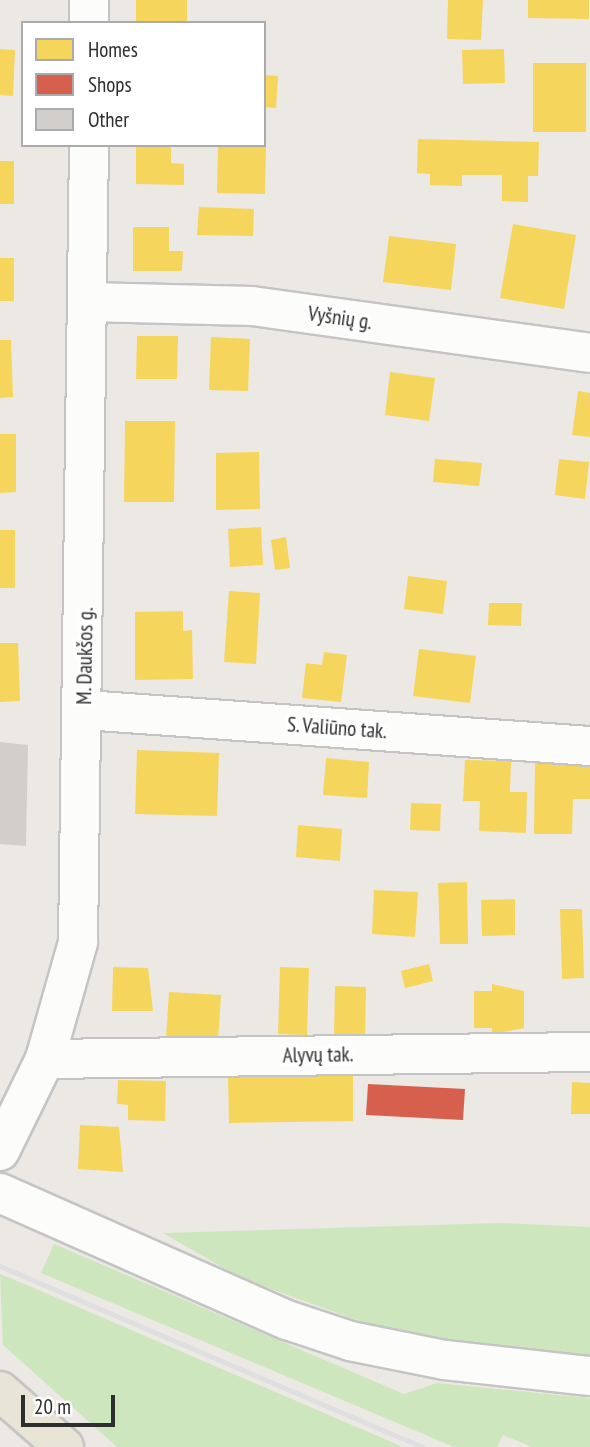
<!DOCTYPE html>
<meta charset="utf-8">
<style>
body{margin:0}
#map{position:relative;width:590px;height:1447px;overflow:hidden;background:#ece8e4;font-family:"PT Sans Narrow",sans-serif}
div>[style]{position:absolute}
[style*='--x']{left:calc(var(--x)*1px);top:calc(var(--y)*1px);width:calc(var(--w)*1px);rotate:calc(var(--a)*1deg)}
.green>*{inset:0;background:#cee6be}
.homes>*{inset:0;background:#f6d55c}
.shops>*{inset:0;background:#d6604d}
.building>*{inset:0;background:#d1cecb}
.roads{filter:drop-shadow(2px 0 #c5c4c5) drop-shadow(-2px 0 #c5c4c5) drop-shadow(0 2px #c5c4c5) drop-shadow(0 -2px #c5c4c5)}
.minor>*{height:38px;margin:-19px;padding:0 19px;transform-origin:19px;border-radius:19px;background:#fcfcfb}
.major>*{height:38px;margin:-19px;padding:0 19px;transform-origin:19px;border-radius:19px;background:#e8e4d6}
.rail>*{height:5px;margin:-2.5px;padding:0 2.5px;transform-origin:2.5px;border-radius:2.5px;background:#dfdfe1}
span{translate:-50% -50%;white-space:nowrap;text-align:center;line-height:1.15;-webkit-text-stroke:7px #fff;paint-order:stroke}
.street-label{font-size:21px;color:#2e2e2e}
.legend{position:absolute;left:21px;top:21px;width:245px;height:126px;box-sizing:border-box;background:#fff;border:2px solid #ababab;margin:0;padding:9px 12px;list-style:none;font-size:21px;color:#2e2e2e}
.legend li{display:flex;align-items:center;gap:14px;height:35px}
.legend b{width:35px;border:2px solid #ababab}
.scale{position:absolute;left:21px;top:1395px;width:94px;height:32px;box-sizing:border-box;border:4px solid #2e2e2e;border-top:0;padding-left:9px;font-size:21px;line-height:24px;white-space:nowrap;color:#2e2e2e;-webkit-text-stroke:5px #fff;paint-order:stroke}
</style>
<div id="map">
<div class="green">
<i style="clip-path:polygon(500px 1223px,590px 1227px,590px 1359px,453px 1345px,384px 1330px,241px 1278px,163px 1233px)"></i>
<i style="clip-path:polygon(54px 1244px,404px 1394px,437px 1383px,590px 1398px,590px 1447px,532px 1447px,503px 1435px,497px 1447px,454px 1447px,41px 1273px)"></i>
<i style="clip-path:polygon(0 1274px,34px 1288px,403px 1447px,117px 1447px,3px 1345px)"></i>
</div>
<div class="homes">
<i style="clip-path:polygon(136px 0,187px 0,187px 23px,136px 23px)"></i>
<i style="clip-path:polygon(448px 0,483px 0,481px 40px,447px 39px)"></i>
<i style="clip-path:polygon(528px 0,589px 0,589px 19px,528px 18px)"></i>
<i style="clip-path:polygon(0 49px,15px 50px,13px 96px,0 95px)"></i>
<i style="clip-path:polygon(504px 49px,505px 83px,463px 84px,462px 50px)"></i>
<i style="clip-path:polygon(533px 63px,586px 63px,586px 132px,533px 132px)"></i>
<i style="clip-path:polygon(264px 75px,278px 76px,276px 108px,264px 107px)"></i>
<i style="clip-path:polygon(418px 139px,539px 142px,538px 176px,528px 176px,528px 202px,502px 201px,502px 175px,462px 175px,462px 186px,430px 185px,430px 174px,417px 173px)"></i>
<i style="clip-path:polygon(136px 145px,171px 145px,171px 163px,184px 164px,184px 185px,136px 184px)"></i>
<i style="clip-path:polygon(218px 146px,266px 147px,265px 194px,217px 193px)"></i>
<i style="clip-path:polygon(0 161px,14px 161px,14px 204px,0 204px)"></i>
<i style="clip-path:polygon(199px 207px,254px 209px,253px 236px,197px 235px)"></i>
<i style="clip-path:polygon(513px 224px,576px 235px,564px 309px,500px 298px)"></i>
<i style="clip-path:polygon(133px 227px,169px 227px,169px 251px,183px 251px,182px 271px,133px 271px)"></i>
<i style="clip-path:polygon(389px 236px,456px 244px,451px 290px,383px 282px)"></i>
<i style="clip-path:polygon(0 258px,14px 258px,14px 301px,0 301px)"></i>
<i style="clip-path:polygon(137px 336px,178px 336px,177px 379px,136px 379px)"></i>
<i style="clip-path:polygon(211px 337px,250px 339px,248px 391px,209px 390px)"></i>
<i style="clip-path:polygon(0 340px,11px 340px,13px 397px,0 398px)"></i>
<i style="clip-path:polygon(390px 372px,435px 378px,429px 421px,385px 415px)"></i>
<i style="clip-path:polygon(578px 391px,590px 393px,590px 437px,572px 435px)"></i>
<i style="clip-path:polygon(125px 421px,175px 421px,174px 502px,124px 502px)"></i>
<i style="clip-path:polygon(0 434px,16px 434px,16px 492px,0 493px)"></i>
<i style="clip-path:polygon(259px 452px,260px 509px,216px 510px,216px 453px)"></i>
<i style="clip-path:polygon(435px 459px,482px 463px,479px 486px,433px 482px)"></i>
<i style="clip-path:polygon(559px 459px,589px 462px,585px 499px,555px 495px)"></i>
<i style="clip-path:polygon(261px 527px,263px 565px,230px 567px,228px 529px)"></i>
<i style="clip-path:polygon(0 530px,15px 530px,15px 588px,0 588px)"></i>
<i style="clip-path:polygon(286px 537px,290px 568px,275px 570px,271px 540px)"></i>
<i style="clip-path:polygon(408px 576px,447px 581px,443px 614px,404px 609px)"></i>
<i style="clip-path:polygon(229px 591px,260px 593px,256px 664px,224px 662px)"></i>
<i style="clip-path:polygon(489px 603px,522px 603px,521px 626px,488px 625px)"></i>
<i style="clip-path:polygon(183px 611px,183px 631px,192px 630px,193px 679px,135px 680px,135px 612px)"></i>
<i style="clip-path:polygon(0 643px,18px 643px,20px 701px,0 702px)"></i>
<i style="clip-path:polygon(419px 649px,476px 656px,470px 703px,413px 696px)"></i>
<i style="clip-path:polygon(324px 652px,347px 655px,341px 702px,302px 698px,306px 663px,322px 665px)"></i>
<i style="clip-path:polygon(137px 750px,219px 753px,217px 816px,135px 814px)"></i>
<i style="clip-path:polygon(326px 758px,369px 762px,367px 798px,323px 795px)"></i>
<i style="clip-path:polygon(465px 760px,511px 761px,510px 792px,527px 792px,526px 833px,479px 831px,480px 801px,463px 801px)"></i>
<i style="clip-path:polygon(535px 760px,590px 761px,590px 799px,573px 799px,572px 834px,534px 834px)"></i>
<i style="clip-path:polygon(411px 803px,441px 804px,440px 831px,410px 830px)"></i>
<i style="clip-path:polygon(298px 825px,342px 829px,340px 861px,296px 857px)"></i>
<i style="clip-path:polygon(467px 882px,468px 944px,440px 944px,438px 883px)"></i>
<i style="clip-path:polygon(374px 890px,418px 892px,415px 937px,372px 934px)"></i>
<i style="clip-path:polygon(515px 899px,515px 935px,482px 936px,481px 900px)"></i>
<i style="clip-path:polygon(560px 909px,582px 909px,584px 978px,562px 979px)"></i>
<i style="clip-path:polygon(429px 964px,433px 981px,405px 988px,401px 971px)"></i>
<i style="clip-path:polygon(113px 967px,148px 968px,153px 1011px,112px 1011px)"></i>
<i style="clip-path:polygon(280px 967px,309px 968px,307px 1035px,278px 1034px)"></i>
<i style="clip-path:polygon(492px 984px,524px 991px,524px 1028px,492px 1034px,492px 1028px,474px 1028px,474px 991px,492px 991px)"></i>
<i style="clip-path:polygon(335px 986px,366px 987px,365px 1037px,334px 1036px)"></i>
<i style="clip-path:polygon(169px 992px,221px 995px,218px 1041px,166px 1038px)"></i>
<i style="clip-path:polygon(353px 1075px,353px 1121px,229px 1123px,228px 1077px)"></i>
<i style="clip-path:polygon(118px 1080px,166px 1081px,165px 1121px,128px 1120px,128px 1105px,117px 1104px)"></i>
<i style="clip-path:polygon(572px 1082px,590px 1083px,590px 1114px,571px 1114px)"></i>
<i style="clip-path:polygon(80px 1125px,119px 1127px,123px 1172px,78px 1169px)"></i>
</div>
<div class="shops">
<i style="clip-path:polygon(368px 1084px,465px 1089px,463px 1120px,366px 1115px)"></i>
</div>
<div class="building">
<i style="clip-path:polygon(0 742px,28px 745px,26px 846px,0 844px)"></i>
</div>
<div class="roads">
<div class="minor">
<i style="--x:89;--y:0;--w:23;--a:90"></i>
<i style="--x:88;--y:302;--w:164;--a:1.4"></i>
<i style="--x:252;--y:306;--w:341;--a:7.9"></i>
<i style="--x:85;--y:710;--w:506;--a:4.08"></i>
<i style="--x:45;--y:1059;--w:545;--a:-0.74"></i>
<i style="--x:0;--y:1151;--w:102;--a:-63.9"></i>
<i style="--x:45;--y:1059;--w:122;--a:-74.2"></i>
<i style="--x:78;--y:942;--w:797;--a:-89.21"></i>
<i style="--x:0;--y:1193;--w:314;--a:23.9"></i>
<i style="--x:287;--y:1320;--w:66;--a:18.4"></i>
<i style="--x:350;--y:1341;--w:97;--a:11.3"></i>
<i style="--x:445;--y:1360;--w:146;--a:6.3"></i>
</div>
<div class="major">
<i style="--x:0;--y:1391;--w:85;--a:41.2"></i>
</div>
</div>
<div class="rail">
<i style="--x:0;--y:1266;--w:459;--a:23.2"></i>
</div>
<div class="street-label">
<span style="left:340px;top:318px;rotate:8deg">Vyšnių g.</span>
<span style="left:85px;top:656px;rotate:-89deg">M. Daukšos g.</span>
<span style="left:337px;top:728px;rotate:4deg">S. Valiūno tak.</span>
<span style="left:318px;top:1055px;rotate:-1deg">Alyvų tak.</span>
</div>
<ul class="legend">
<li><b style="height:19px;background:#f6d55c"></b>Homes</li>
<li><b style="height:19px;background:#d6604d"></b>Shops</li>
<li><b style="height:19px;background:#d1cecb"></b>Other</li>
</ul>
<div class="scale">20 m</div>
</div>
